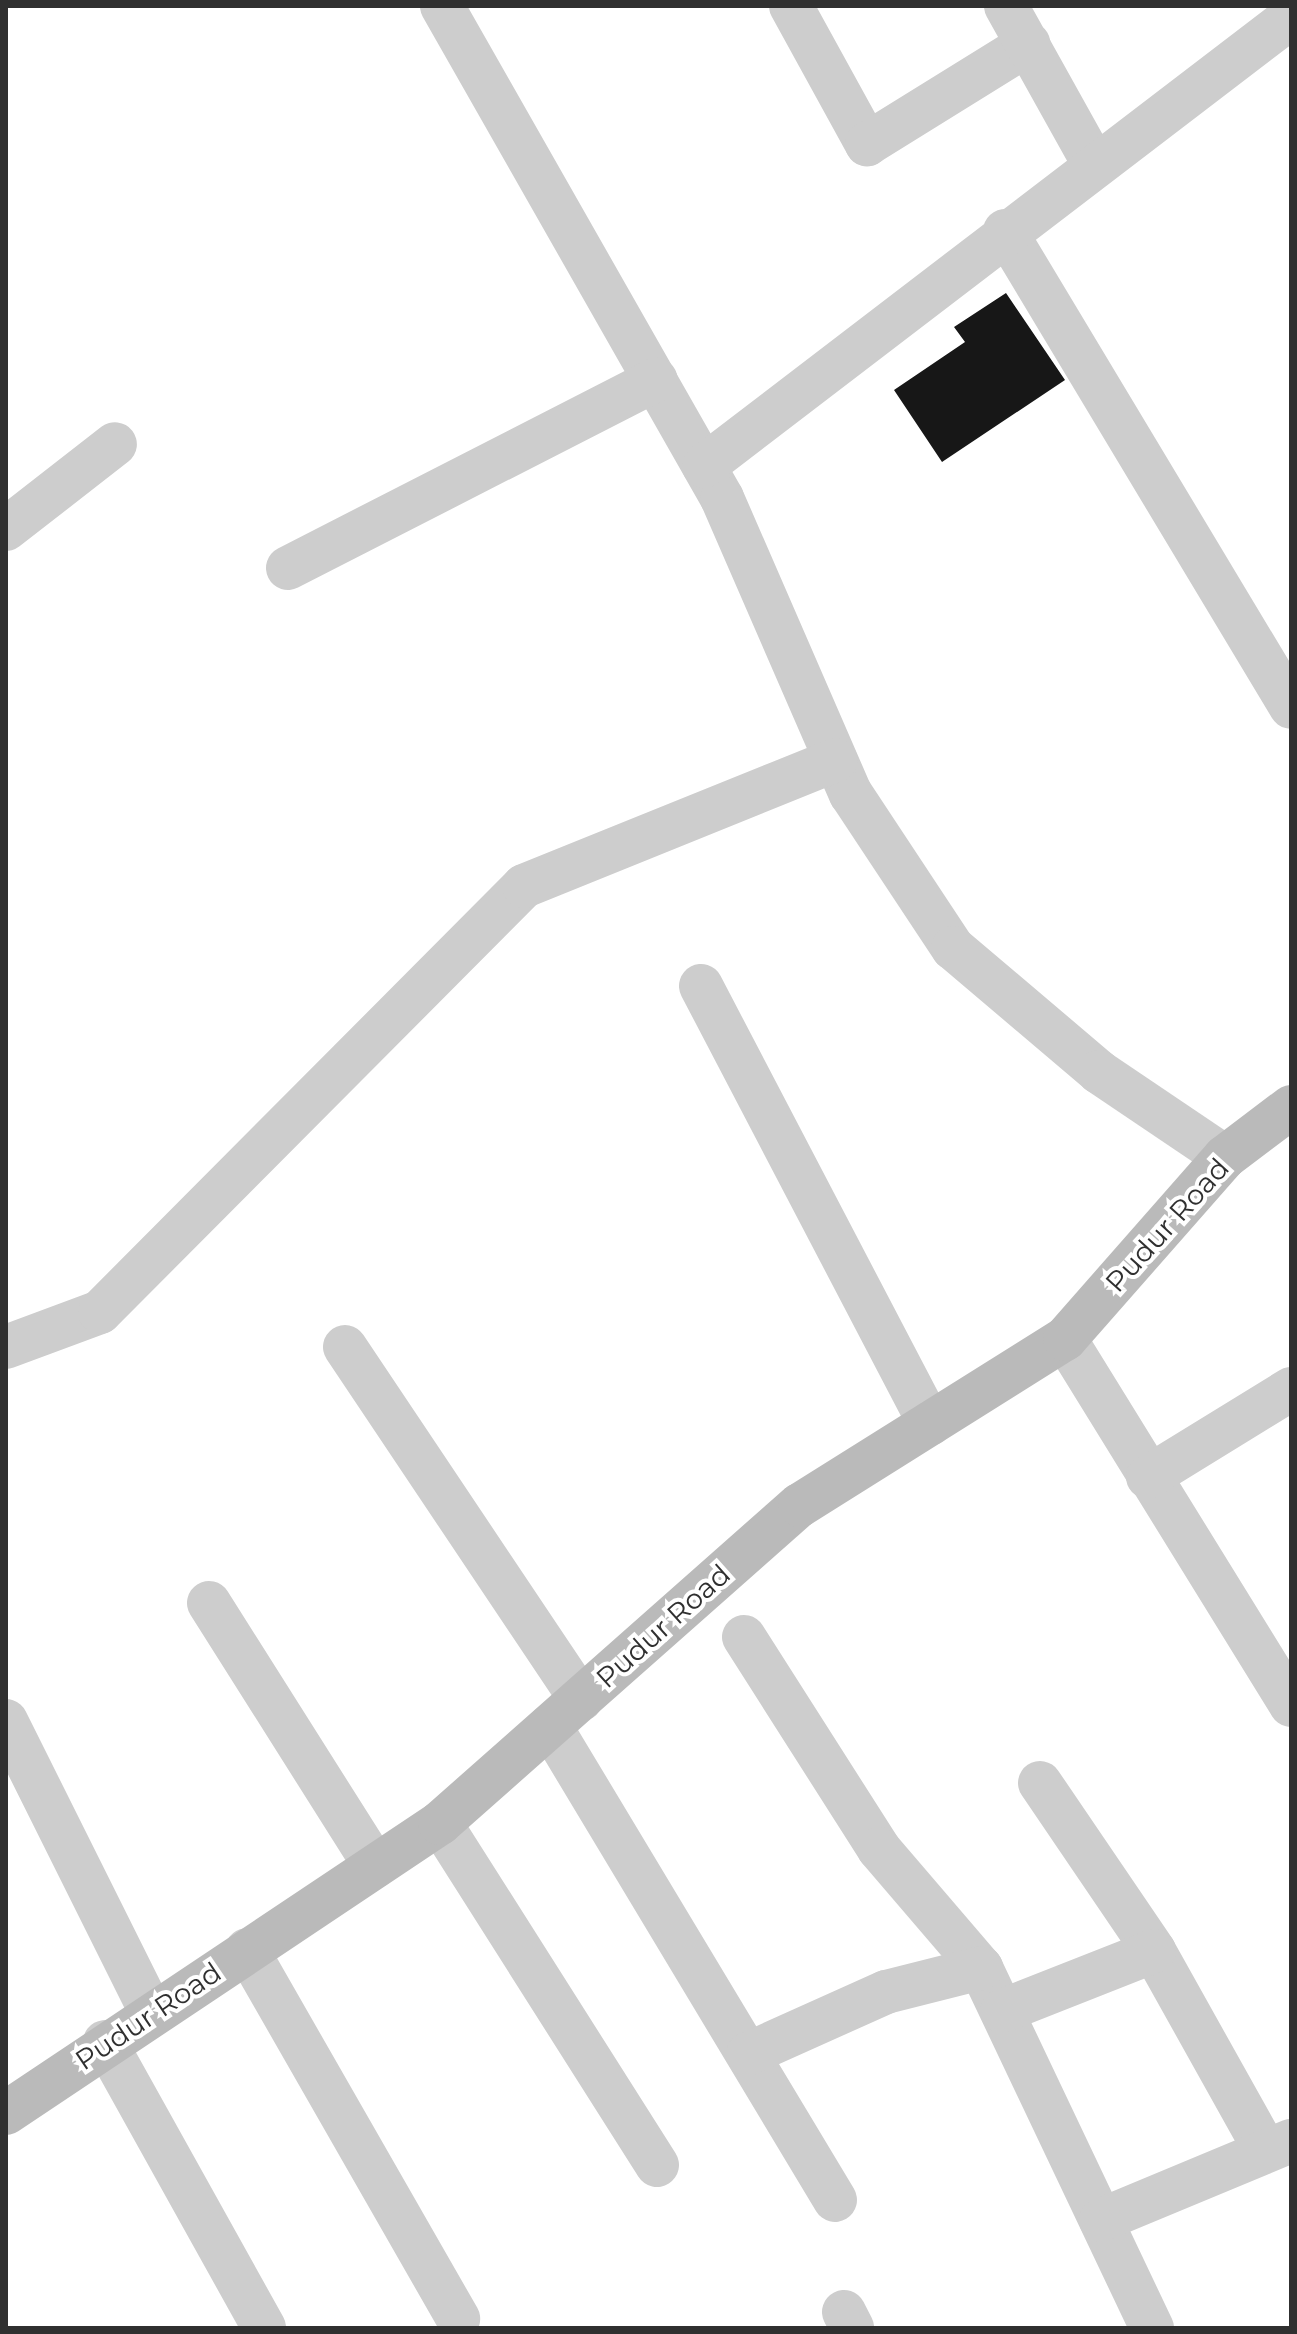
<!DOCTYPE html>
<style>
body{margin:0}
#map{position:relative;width:1297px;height:2334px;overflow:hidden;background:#fff;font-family:Montserrat,sans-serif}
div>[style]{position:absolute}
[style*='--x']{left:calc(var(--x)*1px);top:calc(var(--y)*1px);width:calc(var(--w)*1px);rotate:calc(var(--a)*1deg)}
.building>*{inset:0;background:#171717}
.street>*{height:44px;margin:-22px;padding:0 22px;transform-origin:22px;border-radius:22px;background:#cdcdcd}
.secondary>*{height:44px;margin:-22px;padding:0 22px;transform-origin:22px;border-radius:22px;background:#bababa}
span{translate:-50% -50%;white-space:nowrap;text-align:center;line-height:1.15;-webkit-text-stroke:8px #fff;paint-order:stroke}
.street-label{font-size:28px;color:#303030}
.frame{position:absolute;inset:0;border:8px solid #303030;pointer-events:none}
</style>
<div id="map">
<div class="building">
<i style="clip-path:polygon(1006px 293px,1065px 380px,942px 462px,894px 390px,965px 342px,954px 327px)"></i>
</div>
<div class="street">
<i style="--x:442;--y:6;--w:566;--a:60.36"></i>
<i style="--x:722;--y:498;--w:323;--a:66.5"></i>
<i style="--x:851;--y:794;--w:185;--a:56.5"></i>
<i style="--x:953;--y:948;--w:192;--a:40.3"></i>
<i style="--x:1099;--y:1072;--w:152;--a:34"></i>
<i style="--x:791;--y:6;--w:158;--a:61.2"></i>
<i style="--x:867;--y:144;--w:190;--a:-31.8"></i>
<i style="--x:1006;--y:6;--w:181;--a:60.9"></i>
<i style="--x:1005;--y:231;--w:555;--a:59"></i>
<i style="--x:704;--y:466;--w:739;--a:-37.41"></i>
<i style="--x:6;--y:529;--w:138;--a:-37.9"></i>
<i style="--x:288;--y:568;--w:413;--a:-27.1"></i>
<i style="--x:701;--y:986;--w:494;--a:62.4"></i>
<i style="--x:1065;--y:1339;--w:430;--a:58.3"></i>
<i style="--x:6;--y:1347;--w:100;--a:-20.4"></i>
<i style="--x:100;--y:1312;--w:601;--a:-45.13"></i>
<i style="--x:524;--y:886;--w:336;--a:-22"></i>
<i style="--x:345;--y:1347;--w:424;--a:56.2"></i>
<i style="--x:1148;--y:1477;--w:168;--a:-31.6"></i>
<i style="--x:209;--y:1603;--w:311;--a:57.7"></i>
<i style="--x:744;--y:1637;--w:251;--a:57.5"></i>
<i style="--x:879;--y:1849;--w:157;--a:49.4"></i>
<i style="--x:981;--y:1968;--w:399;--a:64.6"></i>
<i style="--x:6;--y:1721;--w:325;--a:63.5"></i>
<i style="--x:550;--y:1726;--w:553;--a:58.98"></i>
<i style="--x:1040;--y:1783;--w:203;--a:55.8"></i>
<i style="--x:1154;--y:1951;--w:229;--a:60.8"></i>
<i style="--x:440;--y:1823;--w:405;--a:57.6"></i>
<i style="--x:247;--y:1950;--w:425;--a:60.2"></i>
<i style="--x:1002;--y:2011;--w:163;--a:-21.5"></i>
<i style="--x:105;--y:2042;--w:327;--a:60.9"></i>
<i style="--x:748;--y:2054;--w:151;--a:-24.2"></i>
<i style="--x:886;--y:1992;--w:98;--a:-14.2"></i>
<i style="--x:1101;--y:2220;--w:206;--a:-22.6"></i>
<i style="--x:844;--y:2312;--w:18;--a:63"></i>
</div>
<div class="secondary">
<i style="--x:6;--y:2113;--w:522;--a:-33.75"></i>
<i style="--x:440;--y:1823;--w:480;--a:-41.5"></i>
<i style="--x:800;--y:1505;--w:313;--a:-32.1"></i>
<i style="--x:1065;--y:1339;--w:242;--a:-48.7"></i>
<i style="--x:1225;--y:1157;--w:83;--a:-37.1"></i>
</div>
<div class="street-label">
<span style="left:1167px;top:1225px;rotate:-48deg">Pudur Road</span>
<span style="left:663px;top:1626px;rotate:-42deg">Pudur Road</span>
<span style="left:148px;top:2016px;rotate:-34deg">Pudur Road</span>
</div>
<div class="frame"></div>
</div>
